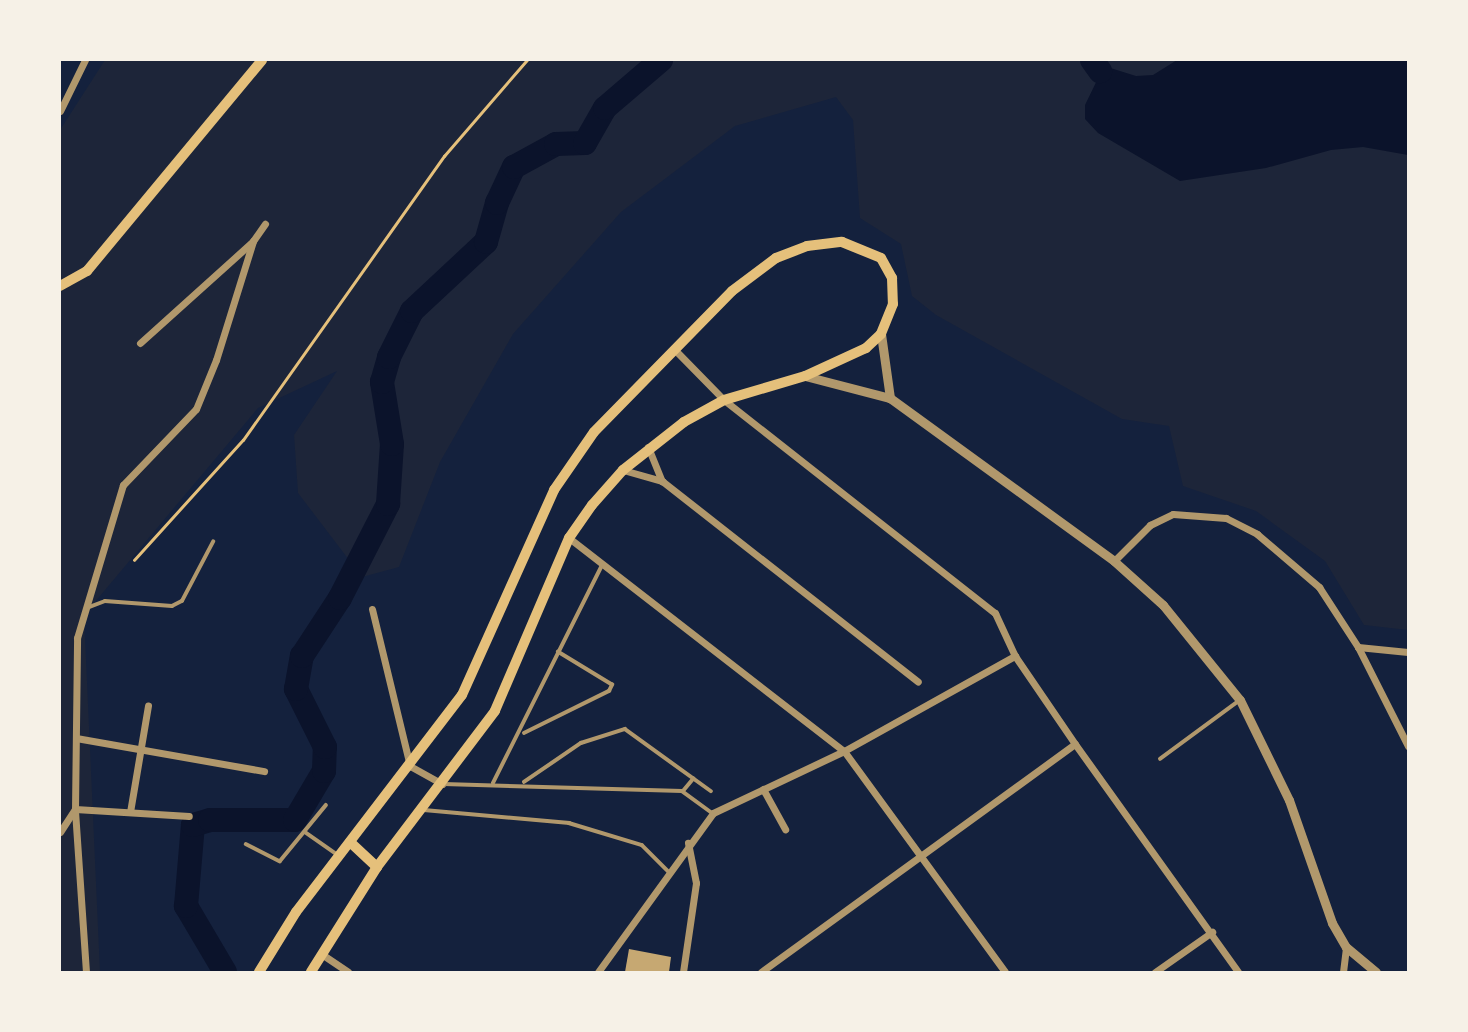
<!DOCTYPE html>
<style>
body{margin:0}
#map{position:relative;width:1468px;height:1032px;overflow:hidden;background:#14213d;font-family:"Space Grotesk",sans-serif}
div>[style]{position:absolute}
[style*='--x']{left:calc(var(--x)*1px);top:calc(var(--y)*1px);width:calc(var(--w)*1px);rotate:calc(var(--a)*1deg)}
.green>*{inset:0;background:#1d2539}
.water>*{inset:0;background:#0b132b}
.river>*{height:24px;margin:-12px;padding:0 12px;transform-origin:12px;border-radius:12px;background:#0b132b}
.building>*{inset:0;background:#c6a872}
.path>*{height:2.5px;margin:-1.25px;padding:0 1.25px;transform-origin:1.25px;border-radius:1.25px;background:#e5c07b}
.service>*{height:3.5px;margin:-1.75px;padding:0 1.75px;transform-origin:1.75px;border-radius:1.75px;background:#b1986c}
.minor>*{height:7px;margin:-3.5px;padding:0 3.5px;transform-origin:3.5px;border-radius:3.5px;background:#b1986c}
.tertiary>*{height:9px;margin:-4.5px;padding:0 4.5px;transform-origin:4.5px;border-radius:4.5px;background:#b1986c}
.secondary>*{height:10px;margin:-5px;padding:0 5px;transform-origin:5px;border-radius:5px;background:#e5c07b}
span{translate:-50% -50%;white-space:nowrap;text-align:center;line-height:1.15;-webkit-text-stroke:6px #f6f1e7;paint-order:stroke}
.frame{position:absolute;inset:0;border:61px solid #f6f1e7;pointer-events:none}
</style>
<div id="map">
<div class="green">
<i style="clip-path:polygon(105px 60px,1408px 60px,1408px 630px,1364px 625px,1325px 561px,1256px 511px,1183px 486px,1169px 426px,1122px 419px,936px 315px,912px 296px,901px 244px,860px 218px,853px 120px,836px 97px,735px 126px,621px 212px,513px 334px,440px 462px,399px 567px,362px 577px,298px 493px,294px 435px,337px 371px,258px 408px,84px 615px,100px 972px,60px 972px,60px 130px)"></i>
</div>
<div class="water">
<i style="clip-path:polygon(1177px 60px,1408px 60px,1408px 155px,1363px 147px,1331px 150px,1266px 168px,1180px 181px,1098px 133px,1085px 119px,1085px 105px,1104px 66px,1136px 76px,1153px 75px)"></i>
</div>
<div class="river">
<i style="--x:1092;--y:60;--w:14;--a:54"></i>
<i style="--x:225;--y:972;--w:77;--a:-120.6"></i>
<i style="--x:186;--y:906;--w:81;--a:-85.1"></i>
<i style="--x:193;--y:825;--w:18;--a:-16"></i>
<i style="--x:210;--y:820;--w:85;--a:0"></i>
<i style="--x:295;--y:820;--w:57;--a:-59.4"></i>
<i style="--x:324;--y:771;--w:24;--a:-88"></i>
<i style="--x:325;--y:747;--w:65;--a:-116.6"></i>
<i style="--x:296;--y:689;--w:34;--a:-80"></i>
<i style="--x:302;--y:656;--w:69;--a:-56.8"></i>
<i style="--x:340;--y:598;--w:106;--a:-62.9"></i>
<i style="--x:388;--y:504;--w:60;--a:-86.2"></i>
<i style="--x:392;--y:444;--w:63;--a:-99.2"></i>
<i style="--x:382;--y:382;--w:26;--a:-74"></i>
<i style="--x:389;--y:357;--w:51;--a:-63.4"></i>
<i style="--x:412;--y:311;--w:101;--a:-43"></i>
<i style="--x:486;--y:242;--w:41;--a:-74.2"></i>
<i style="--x:497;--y:203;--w:40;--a:-65"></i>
<i style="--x:514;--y:167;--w:48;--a:-28.7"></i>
<i style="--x:556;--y:144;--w:29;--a:-2"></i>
<i style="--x:585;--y:143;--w:40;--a:-60.3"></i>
<i style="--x:605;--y:108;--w:74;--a:-40.6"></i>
</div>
<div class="building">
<i style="clip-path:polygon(629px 949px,671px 957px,669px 972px,625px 972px)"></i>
</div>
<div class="path">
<i style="--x:134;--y:560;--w:162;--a:-47.8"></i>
<i style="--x:243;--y:440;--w:348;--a:-54.7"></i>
<i style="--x:444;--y:156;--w:127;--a:-49.2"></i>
</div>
<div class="service">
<i style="--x:87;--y:608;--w:19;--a:-21"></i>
<i style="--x:105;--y:601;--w:67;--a:4.3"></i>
<i style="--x:172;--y:606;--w:11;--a:-27"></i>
<i style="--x:182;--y:601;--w:67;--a:-62.3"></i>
<i style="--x:524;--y:733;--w:95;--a:-26.3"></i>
<i style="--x:609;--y:691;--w:7;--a:-63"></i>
<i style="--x:612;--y:685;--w:63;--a:-148.6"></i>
<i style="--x:1160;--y:759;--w:99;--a:-36.4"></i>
<i style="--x:524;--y:782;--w:69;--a:-34.4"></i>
<i style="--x:581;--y:743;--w:46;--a:-17.7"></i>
<i style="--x:625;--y:729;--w:106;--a:35.8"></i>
<i style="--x:493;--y:783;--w:244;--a:-63.4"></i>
<i style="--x:444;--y:784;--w:238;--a:1.7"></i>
<i style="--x:682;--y:791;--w:37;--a:36"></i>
<i style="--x:683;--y:791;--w:16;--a:-50"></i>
<i style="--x:424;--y:810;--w:146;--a:5.1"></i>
<i style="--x:569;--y:823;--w:76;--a:16.8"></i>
<i style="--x:642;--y:845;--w:37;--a:45"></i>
<i style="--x:305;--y:832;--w:40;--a:34.9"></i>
<i style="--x:246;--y:844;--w:38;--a:27"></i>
<i style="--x:280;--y:861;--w:72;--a:-50.6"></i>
</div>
<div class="minor">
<i style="--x:60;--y:111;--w:57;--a:-63.9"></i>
<i style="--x:140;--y:343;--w:151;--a:-42"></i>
<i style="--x:677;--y:352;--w:67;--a:45.6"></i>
<i style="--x:724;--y:400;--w:345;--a:38.2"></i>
<i style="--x:995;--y:613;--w:47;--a:65.1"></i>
<i style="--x:1015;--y:656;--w:107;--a:55.7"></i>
<i style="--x:1075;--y:744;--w:280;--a:54.4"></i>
<i style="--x:648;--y:447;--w:37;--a:68"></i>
<i style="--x:623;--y:470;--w:41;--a:15.8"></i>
<i style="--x:662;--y:481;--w:325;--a:38.1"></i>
<i style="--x:569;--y:538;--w:348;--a:37.8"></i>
<i style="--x:844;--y:751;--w:273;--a:53.9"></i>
<i style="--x:1114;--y:561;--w:51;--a:-45"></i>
<i style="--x:1150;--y:525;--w:25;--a:-26"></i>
<i style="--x:1173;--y:514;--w:53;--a:4.3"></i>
<i style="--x:1226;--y:518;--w:35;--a:27"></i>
<i style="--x:1257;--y:534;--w:82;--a:40.5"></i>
<i style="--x:1319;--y:587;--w:72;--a:57"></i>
<i style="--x:1358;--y:647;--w:111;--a:63.2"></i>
<i style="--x:372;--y:609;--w:162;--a:76.4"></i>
<i style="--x:410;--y:766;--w:37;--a:29"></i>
<i style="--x:1358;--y:647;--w:50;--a:5.7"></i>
<i style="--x:76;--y:738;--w:191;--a:10"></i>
<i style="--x:763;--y:789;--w:46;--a:61.2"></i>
<i style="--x:130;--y:812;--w:108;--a:-80.4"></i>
<i style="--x:60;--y:832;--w:27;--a:-57"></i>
<i style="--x:75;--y:809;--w:171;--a:-89.3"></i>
<i style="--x:77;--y:638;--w:160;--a:-73.3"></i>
<i style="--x:123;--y:485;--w:105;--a:-46.2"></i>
<i style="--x:196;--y:409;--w:53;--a:-67.8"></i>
<i style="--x:216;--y:360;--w:125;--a:-72.7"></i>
<i style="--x:253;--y:241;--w:21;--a:-55"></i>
<i style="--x:323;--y:955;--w:30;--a:34"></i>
<i style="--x:86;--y:972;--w:163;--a:-93.9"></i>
<i style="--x:75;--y:809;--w:114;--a:3.5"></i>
<i style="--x:598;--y:972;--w:196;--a:-54.1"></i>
<i style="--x:713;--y:813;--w:145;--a:-25.3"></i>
<i style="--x:844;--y:751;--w:196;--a:-29.1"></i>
<i style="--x:683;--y:972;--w:90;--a:-81.7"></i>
<i style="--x:696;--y:883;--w:41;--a:-101.3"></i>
<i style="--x:761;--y:972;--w:388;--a:-36"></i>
<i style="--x:1155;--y:972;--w:70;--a:-35.1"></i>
<i style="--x:1343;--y:972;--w:25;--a:-83"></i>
</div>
<div class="tertiary">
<i style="--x:881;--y:334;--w:65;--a:82"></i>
<i style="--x:805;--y:376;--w:88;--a:14.5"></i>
<i style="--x:890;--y:398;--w:277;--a:36"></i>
<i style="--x:1114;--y:561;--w:66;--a:41.9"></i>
<i style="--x:1163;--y:605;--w:122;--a:51"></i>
<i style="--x:1240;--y:700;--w:111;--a:63.9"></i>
<i style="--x:1289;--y:800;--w:130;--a:70.7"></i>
<i style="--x:1332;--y:923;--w:28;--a:60"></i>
<i style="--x:1346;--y:947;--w:39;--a:40"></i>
</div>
<div class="secondary">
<i style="--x:60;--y:286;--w:31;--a:-29"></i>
<i style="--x:87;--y:271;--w:274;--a:-50.3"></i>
<i style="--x:350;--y:842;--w:37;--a:43"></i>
<i style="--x:259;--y:972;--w:70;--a:-58.3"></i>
<i style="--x:296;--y:912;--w:273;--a:-52.6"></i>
<i style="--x:462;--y:695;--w:225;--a:-65.8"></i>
<i style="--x:554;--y:490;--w:70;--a:-55.4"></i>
<i style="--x:594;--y:432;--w:197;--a:-45.6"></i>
<i style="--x:732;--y:291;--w:55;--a:-36.9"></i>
<i style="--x:776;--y:258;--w:33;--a:-21"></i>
<i style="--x:807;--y:246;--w:35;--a:-7"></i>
<i style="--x:842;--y:242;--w:42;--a:22.3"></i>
<i style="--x:881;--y:258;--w:23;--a:61"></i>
<i style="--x:892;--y:278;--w:26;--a:88"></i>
<i style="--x:893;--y:304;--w:32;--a:112"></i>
<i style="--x:881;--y:334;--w:21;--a:137"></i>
<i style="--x:866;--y:348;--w:67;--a:155.3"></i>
<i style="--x:805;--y:376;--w:84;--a:163.5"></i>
<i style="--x:724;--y:400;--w:46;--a:151.2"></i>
<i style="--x:684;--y:422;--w:78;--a:141.8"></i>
<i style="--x:623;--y:470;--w:47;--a:131.5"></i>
<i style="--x:592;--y:505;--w:40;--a:124.9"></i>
<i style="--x:569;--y:538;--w:188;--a:113.2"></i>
<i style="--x:495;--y:711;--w:196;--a:127.1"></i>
<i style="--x:377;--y:867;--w:124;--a:122.2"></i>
</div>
<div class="frame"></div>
</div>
